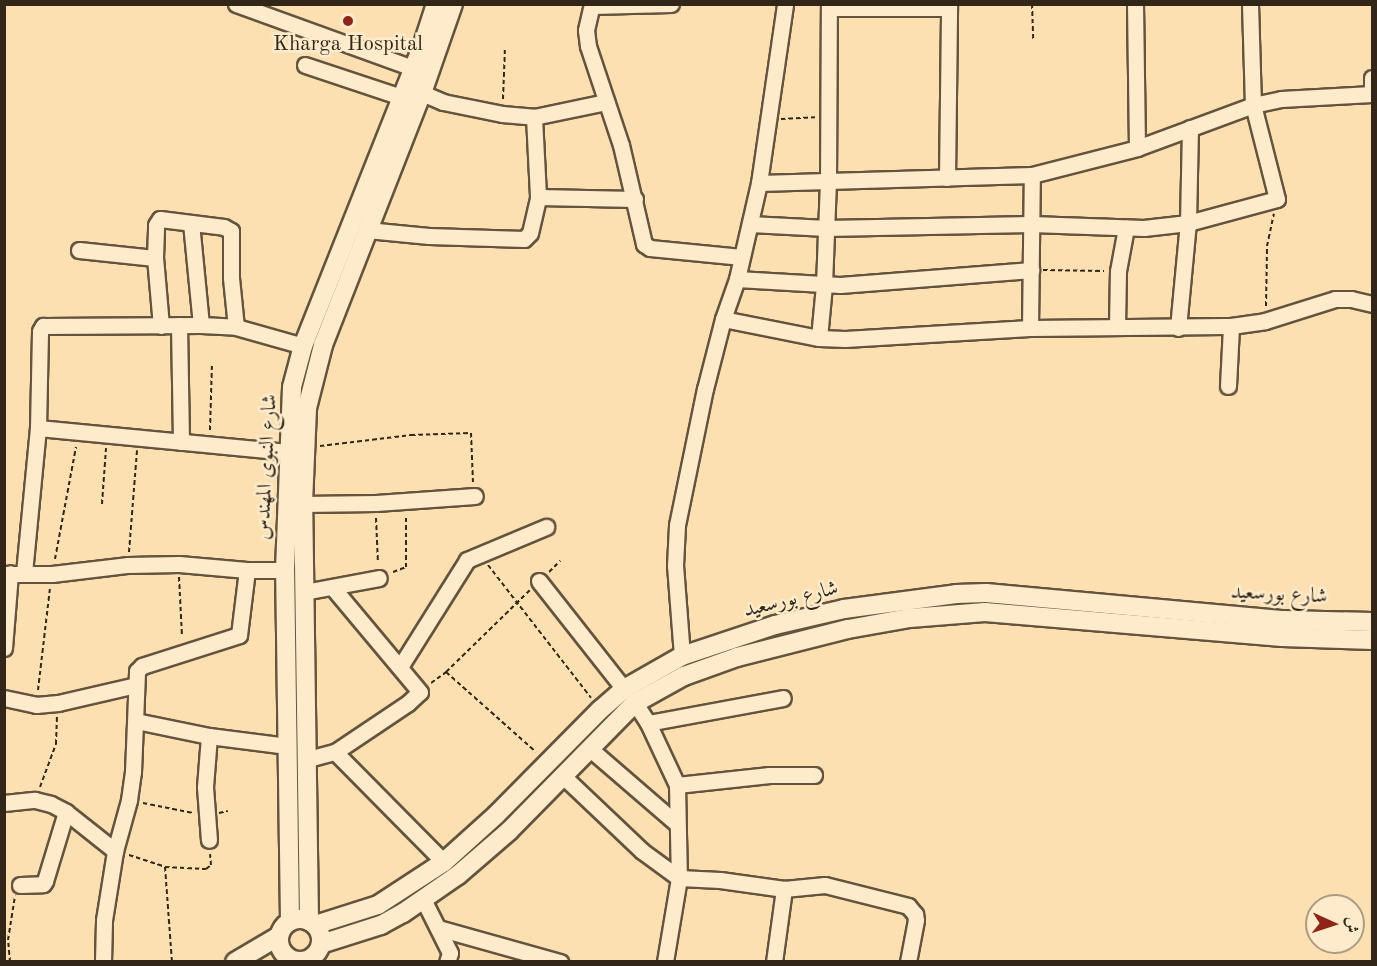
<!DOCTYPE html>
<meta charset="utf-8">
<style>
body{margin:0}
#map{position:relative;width:1377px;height:966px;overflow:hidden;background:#fde0b1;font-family:"Old Standard TT",Amiri,serif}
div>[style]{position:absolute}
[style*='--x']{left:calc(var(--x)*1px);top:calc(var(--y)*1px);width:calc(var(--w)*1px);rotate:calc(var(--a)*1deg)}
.path>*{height:2px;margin-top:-1px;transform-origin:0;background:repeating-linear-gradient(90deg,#312617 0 4.5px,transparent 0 7.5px)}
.roads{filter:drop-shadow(2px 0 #64543e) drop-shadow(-2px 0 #64543e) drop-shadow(0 2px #64543e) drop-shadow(0 -2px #64543e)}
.minor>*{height:15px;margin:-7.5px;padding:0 7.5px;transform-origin:7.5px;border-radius:7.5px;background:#feebcc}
.tertiary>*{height:18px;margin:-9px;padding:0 9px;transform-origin:9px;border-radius:9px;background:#feebcc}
.tertiary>.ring{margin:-9px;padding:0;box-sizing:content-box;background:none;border:18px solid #feebcc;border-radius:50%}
.dots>*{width:16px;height:16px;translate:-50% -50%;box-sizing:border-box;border:3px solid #feebcc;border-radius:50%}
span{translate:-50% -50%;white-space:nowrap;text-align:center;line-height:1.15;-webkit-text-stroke:5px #feebcc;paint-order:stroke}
.poi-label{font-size:21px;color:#312617}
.street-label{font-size:21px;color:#312617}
.frame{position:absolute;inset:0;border:6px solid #312617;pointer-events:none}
.north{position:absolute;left:1305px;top:894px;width:60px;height:60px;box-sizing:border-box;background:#feebcc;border:2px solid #ac9c84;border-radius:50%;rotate:93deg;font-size:16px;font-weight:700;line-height:24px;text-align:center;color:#312617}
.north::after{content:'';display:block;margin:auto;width:21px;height:27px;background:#8f2418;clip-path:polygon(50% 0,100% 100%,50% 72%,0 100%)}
</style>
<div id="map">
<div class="path">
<i style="--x:1032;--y:4;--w:35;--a:88"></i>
<i style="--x:503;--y:99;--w:51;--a:-87.8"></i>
<i style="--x:781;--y:119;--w:34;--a:-3"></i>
<i style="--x:1043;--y:270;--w:61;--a:0.9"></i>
<i style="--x:1266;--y:306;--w:60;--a:-89"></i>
<i style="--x:1267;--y:246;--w:33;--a:-78"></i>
<i style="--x:210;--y:430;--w:66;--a:-88.3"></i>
<i style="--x:320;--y:446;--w:92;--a:-6.9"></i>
<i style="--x:411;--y:435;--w:60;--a:-1.9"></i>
<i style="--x:471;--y:433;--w:49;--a:87.7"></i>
<i style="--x:102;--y:504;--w:56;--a:-85.9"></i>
<i style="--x:376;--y:518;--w:45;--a:87.5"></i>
<i style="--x:129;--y:552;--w:102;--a:-85.5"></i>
<i style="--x:55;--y:559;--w:114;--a:-79.4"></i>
<i style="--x:488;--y:565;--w:168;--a:52.2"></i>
<i style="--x:393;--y:572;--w:14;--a:-21"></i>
<i style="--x:406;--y:567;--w:52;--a:-90"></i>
<i style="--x:549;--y:572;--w:16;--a:-45"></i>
<i style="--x:179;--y:577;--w:60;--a:87.1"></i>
<i style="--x:446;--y:672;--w:120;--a:41.6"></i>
<i style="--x:431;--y:683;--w:19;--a:-36"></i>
<i style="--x:446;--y:672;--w:117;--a:-44.3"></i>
<i style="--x:38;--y:690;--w:103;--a:-83.3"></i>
<i style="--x:40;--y:787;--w:46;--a:-69.6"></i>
<i style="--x:56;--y:744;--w:27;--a:-88"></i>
<i style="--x:143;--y:803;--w:51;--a:11.3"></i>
<i style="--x:219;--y:813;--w:9;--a:-13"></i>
<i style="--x:129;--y:855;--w:38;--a:18"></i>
<i style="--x:165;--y:867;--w:41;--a:2.8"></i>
<i style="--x:206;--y:869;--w:6;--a:-39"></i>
<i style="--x:211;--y:865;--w:11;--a:-95"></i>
<i style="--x:165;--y:867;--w:95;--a:85.8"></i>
<i style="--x:10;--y:962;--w:22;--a:-95"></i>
<i style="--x:8;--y:940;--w:45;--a:-81"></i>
</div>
<div class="roads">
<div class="minor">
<i style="--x:236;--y:4;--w:188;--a:19.9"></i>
<i style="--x:592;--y:4;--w:27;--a:103"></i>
<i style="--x:586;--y:30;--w:16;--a:83"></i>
<i style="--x:588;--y:46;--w:104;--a:71.6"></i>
<i style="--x:621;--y:145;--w:102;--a:76.9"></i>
<i style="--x:644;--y:244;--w:7;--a:34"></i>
<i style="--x:650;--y:248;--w:92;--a:5.6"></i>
<i style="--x:1135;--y:4;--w:144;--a:89.2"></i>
<i style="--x:592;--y:6;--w:79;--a:-1.5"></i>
<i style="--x:829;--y:8;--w:120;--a:0"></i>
<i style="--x:305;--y:65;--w:101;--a:18.4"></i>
<i style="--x:422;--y:93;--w:23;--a:23"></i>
<i style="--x:443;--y:102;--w:60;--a:11.5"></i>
<i style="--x:502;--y:114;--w:32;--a:5"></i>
<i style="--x:534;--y:117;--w:74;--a:-11.8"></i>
<i style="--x:534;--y:117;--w:80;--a:87.1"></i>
<i style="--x:538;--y:197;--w:97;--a:1.2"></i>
<i style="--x:947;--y:178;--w:174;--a:-89.3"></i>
<i style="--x:759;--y:183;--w:273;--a:-1.7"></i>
<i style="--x:1032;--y:175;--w:108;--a:-14.4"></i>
<i style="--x:1137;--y:148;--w:124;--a:-20.3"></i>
<i style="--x:1253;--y:105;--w:29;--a:-12"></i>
<i style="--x:1281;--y:99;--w:91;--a:-3.1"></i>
<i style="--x:1372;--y:94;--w:16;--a:-90"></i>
<i style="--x:191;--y:223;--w:102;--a:84.4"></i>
<i style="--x:750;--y:224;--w:76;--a:3"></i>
<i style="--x:826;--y:228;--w:205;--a:-1.1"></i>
<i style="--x:1031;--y:224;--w:113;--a:2"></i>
<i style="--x:1144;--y:228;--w:44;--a:-6.5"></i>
<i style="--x:1188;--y:223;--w:92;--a:-15.1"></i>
<i style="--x:1277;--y:199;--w:97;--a:-104.3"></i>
<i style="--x:1253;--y:105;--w:101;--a:-91.7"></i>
<i style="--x:367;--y:230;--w:62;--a:5.5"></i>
<i style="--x:429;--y:236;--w:95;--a:1.8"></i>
<i style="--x:524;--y:239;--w:8;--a:-45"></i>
<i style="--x:530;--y:233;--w:37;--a:-77"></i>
<i style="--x:79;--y:250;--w:76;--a:6"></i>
<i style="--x:737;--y:279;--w:103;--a:3.3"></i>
<i style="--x:840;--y:285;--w:192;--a:-4.5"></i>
<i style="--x:723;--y:319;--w:98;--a:11.2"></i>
<i style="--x:819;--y:338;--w:26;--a:2"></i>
<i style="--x:845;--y:339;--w:185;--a:-3.4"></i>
<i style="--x:1030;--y:328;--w:201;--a:-0.6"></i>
<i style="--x:1231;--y:326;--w:34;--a:-8"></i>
<i style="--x:1265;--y:321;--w:73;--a:-17.4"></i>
<i style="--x:1335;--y:299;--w:16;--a:0"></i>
<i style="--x:1351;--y:299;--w:22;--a:13"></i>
<i style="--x:179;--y:325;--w:117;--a:89"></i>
<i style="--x:161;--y:326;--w:68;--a:-95"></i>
<i style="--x:155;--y:258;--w:33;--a:-88"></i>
<i style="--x:156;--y:225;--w:7;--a:-56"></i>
<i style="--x:160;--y:219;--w:64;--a:7.1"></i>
<i style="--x:224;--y:227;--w:8;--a:30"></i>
<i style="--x:231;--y:231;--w:47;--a:90"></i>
<i style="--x:231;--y:278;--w:49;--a:84.2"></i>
<i style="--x:1117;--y:327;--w:56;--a:-89"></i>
<i style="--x:1118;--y:271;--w:44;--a:-79.5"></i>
<i style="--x:1030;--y:328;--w:153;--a:-89.3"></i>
<i style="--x:1178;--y:328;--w:105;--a:-84.6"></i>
<i style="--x:1188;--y:223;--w:95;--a:-88.8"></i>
<i style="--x:819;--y:338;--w:53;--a:-84.6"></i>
<i style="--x:824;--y:285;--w:103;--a:-87.8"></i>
<i style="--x:828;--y:182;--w:178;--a:-89.7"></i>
<i style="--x:1228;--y:386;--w:60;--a:-87.1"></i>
<i style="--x:38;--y:428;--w:251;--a:5.5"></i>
<i style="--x:303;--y:504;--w:73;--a:-0.8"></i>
<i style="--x:376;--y:503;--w:99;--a:-4"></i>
<i style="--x:24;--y:573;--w:146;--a:-84.5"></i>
<i style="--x:38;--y:428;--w:97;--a:-88.8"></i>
<i style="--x:40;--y:331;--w:6;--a:-59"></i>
<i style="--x:43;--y:326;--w:158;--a:-0.4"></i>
<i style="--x:201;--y:325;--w:35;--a:3"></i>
<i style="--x:236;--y:327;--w:70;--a:15.8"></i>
<i style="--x:4;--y:574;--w:48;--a:0"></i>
<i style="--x:52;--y:574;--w:77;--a:-6.8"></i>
<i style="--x:128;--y:565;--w:51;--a:-1.1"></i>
<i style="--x:179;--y:564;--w:68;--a:5"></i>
<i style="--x:247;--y:570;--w:38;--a:0"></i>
<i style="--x:539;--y:581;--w:137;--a:51.8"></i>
<i style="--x:304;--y:592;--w:76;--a:-10.6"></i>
<i style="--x:4;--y:648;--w:75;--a:-85.4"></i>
<i style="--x:682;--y:656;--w:90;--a:-94.4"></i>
<i style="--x:675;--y:566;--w:41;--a:-87.2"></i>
<i style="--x:677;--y:525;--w:139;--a:-78.4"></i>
<i style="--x:705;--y:389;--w:72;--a:-75.6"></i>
<i style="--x:723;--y:319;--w:42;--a:-70.7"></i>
<i style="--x:737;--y:279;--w:98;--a:-77.1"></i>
<i style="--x:759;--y:183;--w:181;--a:-81.7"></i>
<i style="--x:400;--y:667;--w:126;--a:-57.9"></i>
<i style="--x:467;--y:560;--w:86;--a:-22.7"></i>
<i style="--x:4;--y:698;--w:33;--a:12"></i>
<i style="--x:36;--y:705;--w:22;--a:-5"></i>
<i style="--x:58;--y:703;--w:80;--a:-13"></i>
<i style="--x:635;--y:703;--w:24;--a:57"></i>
<i style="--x:648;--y:723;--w:68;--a:64.9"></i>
<i style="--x:677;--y:785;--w:93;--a:88.8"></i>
<i style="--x:679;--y:878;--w:85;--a:99.5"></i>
<i style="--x:136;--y:721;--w:75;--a:11.6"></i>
<i style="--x:209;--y:736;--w:79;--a:7.3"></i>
<i style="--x:648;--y:723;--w:137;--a:-10.5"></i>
<i style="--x:209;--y:736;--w:51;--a:94.5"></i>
<i style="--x:205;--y:787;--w:53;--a:85.7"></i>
<i style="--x:589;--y:748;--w:115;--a:40.8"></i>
<i style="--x:335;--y:752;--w:155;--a:45.3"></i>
<i style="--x:308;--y:759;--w:28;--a:-15"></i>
<i style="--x:335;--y:752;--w:88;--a:-33.9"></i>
<i style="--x:408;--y:703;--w:16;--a:-43"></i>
<i style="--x:420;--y:692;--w:136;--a:-129.9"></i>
<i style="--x:563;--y:776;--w:109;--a:43.5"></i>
<i style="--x:642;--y:851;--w:46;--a:36.1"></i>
<i style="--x:679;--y:878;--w:41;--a:2.8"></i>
<i style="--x:720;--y:880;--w:65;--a:8"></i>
<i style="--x:784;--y:889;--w:41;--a:-5.6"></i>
<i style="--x:825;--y:885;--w:86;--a:14.2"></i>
<i style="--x:908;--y:906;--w:11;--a:49"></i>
<i style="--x:915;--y:914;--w:6;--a:81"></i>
<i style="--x:916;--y:920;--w:43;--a:100.8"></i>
<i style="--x:677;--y:785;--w:93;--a:-6.2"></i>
<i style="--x:769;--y:775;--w:45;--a:0"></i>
<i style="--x:4;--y:803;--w:31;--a:-6"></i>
<i style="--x:35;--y:800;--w:16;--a:14"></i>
<i style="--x:51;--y:804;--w:17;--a:28"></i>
<i style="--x:66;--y:812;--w:63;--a:38.5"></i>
<i style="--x:20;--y:885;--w:23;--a:-2"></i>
<i style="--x:43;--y:884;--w:4;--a:-56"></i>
<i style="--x:45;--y:881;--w:72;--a:-73.1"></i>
<i style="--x:423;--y:899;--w:60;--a:63.4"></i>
<i style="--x:450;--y:953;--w:9;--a:108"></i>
<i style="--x:438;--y:928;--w:127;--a:15.6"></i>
<i style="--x:103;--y:962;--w:42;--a:-88.6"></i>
<i style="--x:104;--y:920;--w:70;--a:-80.9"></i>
<i style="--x:115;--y:851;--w:53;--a:-74.6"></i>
<i style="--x:129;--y:800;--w:28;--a:-82"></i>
<i style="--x:133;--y:772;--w:101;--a:-87.7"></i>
<i style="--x:137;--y:671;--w:7;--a:-45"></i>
<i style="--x:142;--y:666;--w:102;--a:-17.7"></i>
<i style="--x:239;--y:635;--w:65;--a:-83"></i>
<i style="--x:774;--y:962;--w:74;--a:-82.2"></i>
</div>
<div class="tertiary">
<i class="ring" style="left:279px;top:919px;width:24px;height:24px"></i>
<i style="--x:290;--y:921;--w:351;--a:-90.8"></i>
<i style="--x:285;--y:570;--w:183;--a:-87.8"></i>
<i style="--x:292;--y:387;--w:42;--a:-75"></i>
<i style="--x:303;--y:346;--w:322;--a:-68.3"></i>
<i style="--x:422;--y:47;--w:45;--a:-72"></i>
<i style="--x:309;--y:921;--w:417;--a:-90.8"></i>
<i style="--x:303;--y:504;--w:96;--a:-87.6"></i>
<i style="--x:307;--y:408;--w:65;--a:-75.7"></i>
<i style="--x:323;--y:345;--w:271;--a:-68.6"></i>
<i style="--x:422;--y:93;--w:94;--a:-70.8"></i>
<i style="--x:315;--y:925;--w:66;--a:-17.6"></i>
<i style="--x:378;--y:905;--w:79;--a:-33.1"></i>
<i style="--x:444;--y:862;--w:70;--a:-42.1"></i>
<i style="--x:496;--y:815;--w:148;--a:-45.3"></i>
<i style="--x:600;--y:710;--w:32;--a:-41"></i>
<i style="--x:624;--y:689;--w:67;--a:-29.6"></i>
<i style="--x:682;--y:656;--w:98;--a:-18.4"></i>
<i style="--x:775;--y:625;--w:71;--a:-13.1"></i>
<i style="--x:844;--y:609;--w:113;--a:-7.6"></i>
<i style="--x:956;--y:594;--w:30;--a:-2"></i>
<i style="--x:986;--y:593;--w:299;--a:5.2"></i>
<i style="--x:1284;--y:620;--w:88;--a:1.3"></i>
<i style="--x:321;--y:944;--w:63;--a:-17.6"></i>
<i style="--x:381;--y:925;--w:25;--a:-29"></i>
<i style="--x:403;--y:913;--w:67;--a:-34.6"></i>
<i style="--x:458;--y:875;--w:67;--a:-40.8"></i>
<i style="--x:509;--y:831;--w:180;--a:-45.5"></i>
<i style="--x:635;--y:703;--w:56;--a:-28.9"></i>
<i style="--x:684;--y:676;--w:56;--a:-19.7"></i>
<i style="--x:737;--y:657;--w:114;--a:-14.2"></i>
<i style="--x:848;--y:629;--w:63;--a:-10.1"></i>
<i style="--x:910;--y:618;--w:75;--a:-4.6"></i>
<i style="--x:985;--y:612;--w:298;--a:4.8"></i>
<i style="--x:1282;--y:637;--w:90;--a:1.9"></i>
<i style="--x:235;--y:962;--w:51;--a:-30.6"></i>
</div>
</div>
<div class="dots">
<i style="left:348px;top:21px;background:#8f2418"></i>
</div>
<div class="poi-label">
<span style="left:348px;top:45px">Kharga Hospital</span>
</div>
<div class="street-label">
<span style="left:267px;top:467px;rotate:-87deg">شارع النبوى المهندس</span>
<span style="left:1279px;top:595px;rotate:3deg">شارع بورسعيد</span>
<span style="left:791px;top:600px;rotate:-14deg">شارع بورسعيد</span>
</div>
<div class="frame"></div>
<div class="north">ش</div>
</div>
